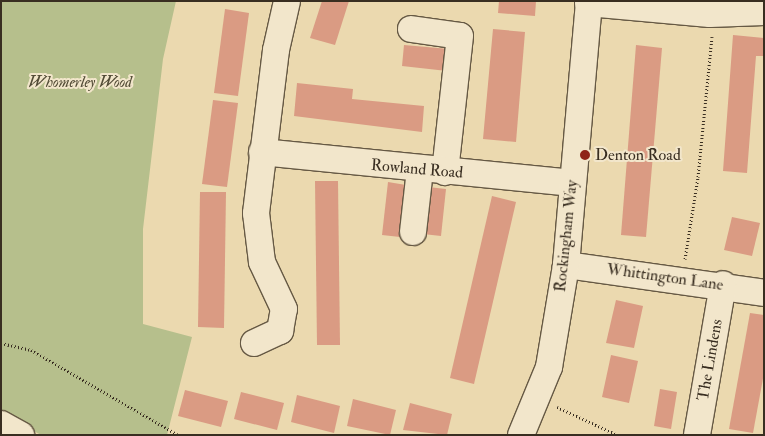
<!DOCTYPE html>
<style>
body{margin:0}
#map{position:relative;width:765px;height:436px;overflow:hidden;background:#ebd9af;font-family:"IM FELL Double Pica",serif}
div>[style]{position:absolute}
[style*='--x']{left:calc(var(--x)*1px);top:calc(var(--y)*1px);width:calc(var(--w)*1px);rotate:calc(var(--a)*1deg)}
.green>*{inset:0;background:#b6bf8c}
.building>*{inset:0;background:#da9b83}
.path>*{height:3px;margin-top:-1.5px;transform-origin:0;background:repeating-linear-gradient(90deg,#392e21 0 1px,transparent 0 3.5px)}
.roads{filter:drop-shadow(1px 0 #665944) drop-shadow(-1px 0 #665944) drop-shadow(0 1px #665944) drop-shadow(0 -1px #665944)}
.minor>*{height:26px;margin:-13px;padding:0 13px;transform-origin:13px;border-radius:13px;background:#f2e6cb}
.dots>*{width:14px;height:14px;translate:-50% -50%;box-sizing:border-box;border:2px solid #f2e6cb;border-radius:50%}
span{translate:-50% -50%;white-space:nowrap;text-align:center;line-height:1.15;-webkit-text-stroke:4px #f2e6cb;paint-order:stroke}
.park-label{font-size:16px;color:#524b36;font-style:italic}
.poi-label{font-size:16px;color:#392e21}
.left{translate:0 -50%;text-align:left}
.street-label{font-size:16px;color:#392e21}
.frame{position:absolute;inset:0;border:2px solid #392e21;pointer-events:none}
</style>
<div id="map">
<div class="green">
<i style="clip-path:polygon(1px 1px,176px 1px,163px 59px,143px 229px,143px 324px,192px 337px,167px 435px,41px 435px,1px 413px)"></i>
</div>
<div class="building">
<i style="clip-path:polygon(322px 1px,349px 1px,335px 45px,310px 38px)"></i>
<i style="clip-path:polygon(499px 1px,536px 1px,535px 16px,498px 13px)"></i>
<i style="clip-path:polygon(225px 9px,249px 13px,238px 96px,214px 93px)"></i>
<i style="clip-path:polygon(493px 29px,525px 32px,516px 142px,483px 139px)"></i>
<i style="clip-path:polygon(733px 35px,764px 38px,764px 56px,756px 56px,747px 173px,723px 171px)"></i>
<i style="clip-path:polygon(404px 45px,449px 49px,447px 71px,402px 66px)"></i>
<i style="clip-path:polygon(636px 45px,662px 48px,646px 237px,621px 235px)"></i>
<i style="clip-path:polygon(297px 83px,353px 89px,352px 99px,424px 106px,422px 132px,294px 116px)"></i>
<i style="clip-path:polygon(213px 100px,238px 103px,227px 187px,202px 184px)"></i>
<i style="clip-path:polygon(315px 181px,338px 181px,340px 345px,317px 345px)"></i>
<i style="clip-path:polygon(388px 182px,406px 185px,400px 237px,382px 235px)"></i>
<i style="clip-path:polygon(428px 187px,446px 189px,441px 236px,423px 234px)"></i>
<i style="clip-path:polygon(200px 192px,226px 192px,224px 328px,198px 327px)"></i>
<i style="clip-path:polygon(492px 196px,516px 202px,474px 384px,450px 378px)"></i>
<i style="clip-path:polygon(732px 217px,760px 223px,752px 256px,724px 250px)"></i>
<i style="clip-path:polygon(616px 300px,643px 306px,634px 348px,606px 343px)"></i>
<i style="clip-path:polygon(750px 313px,764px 315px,764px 373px,753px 433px,729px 429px)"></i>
<i style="clip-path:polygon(611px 355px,638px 361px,629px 403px,602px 397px)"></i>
<i style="clip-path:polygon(660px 389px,677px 392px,671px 429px,654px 426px)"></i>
<i style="clip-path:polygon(185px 390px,228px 401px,221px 427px,178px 416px)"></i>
<i style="clip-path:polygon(241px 392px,284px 403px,277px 430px,234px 419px)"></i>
<i style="clip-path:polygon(297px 395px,340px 406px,334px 433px,291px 422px)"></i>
<i style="clip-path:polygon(353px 399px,396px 410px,390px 435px,347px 426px)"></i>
<i style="clip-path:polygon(410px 403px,452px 414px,447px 435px,403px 430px)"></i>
</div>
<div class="path">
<i style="--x:685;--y:259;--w:83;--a:-81"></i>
<i style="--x:698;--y:177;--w:141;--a:-84.3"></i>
<i style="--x:1;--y:343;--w:31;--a:13"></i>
<i style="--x:31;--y:350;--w:170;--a:30"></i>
<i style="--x:557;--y:407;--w:67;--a:24.7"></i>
</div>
<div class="roads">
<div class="minor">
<i style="--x:588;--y:3;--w:122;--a:5.2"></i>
<i style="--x:710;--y:14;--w:54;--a:-2.1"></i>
<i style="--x:411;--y:29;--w:49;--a:8.1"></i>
<i style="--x:460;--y:36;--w:137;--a:96.3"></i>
<i style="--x:262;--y:152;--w:312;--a:5.7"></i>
<i style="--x:413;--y:232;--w:62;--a:-83.6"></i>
<i style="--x:566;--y:265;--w:200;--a:8"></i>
<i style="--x:254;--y:343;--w:29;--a:-25"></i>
<i style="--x:280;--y:331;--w:22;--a:-80"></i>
<i style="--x:284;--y:309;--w:52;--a:-115.1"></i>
<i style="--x:262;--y:262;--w:49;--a:-97"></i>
<i style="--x:256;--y:213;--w:164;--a:-83"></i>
<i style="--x:276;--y:50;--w:50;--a:-77.3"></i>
<i style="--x:1;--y:424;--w:23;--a:29"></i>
<i style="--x:521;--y:435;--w:74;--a:-67.6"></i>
<i style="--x:549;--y:367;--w:103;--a:-80.5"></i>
<i style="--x:566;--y:265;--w:265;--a:-85"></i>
<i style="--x:697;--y:435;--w:153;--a:-80.2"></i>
</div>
</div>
<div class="dots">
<i style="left:585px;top:155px;background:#8f2418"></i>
</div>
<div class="park-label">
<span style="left:80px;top:82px">Whomerley Wood</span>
</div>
<div class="poi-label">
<span class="left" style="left:595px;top:155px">Denton Road</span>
</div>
<div class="street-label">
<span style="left:417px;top:169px;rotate:5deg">Rowland Road</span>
<span style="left:566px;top:236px;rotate:-84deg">Rockingham Way</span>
<span style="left:665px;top:277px;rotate:8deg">Whittington Lane</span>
<span style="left:710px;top:360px;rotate:-80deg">The Lindens</span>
</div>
<div class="frame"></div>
</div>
